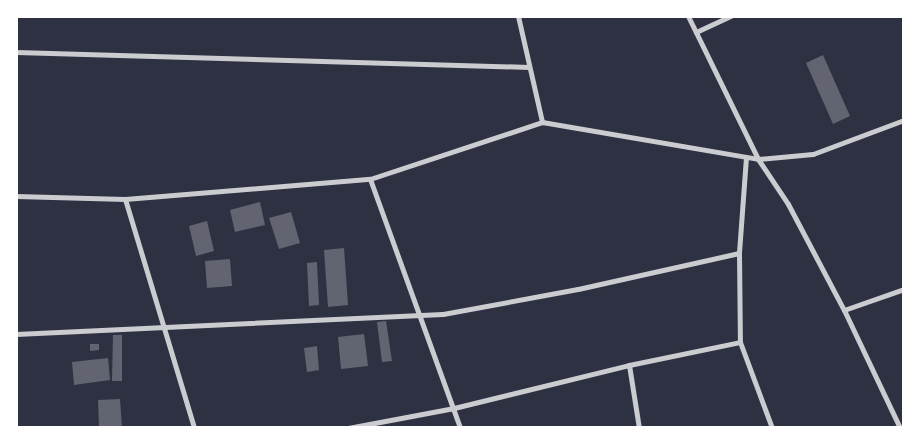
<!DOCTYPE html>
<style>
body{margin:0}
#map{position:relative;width:920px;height:444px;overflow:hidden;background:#2d3142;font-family:"PT Sans",sans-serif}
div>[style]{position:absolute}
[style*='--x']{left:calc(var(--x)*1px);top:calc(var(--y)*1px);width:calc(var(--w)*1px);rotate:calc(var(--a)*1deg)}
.building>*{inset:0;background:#626471}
.minor>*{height:5px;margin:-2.5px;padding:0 2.5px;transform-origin:2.5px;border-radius:2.5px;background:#caccd0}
span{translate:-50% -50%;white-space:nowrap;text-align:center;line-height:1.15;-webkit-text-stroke:4.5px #fff;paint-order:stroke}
.frame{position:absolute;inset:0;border:18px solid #fff;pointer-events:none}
</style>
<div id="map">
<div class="building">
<i style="clip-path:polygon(823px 55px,850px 116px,833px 124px,806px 63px)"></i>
<i style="clip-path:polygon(260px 202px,265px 225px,235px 232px,230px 210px)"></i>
<i style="clip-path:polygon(291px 212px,300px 243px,279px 249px,269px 218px)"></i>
<i style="clip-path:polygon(207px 221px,214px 251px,196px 256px,189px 226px)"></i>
<i style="clip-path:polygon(344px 248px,348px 305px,328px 307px,324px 250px)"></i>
<i style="clip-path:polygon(230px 259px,232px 286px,207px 288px,205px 261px)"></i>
<i style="clip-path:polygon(317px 262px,319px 305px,309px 306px,307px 263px)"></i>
<i style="clip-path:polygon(386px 321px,392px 361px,382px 362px,377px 322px)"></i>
<i style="clip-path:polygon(364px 334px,368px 366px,341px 369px,338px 337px)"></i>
<i style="clip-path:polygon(113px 335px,122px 335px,122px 381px,112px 381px)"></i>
<i style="clip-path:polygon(90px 344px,99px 344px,99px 350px,90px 351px)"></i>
<i style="clip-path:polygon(317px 346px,319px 370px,307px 372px,304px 348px)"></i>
<i style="clip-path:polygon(108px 358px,110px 380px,74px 385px,72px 362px)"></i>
<i style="clip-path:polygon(120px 399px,122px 428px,99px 428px,98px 400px)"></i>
</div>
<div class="minor">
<i style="--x:518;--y:16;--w:109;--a:77.2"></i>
<i style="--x:688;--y:16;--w:159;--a:63.9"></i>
<i style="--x:758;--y:159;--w:54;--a:56.3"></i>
<i style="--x:788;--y:204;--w:120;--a:62.2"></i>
<i style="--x:844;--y:310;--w:131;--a:64.6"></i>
<i style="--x:696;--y:32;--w:38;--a:-25"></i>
<i style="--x:16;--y:52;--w:513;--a:1.67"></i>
<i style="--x:746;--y:157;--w:96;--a:94.2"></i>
<i style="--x:739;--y:253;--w:89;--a:89.4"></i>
<i style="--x:740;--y:342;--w:92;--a:69.6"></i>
<i style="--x:370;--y:179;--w:265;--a:70.1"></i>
<i style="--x:16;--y:196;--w:109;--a:1.6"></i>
<i style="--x:125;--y:199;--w:246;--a:-4.7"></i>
<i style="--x:370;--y:179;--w:181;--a:-18.3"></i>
<i style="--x:542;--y:122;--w:219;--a:9.7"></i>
<i style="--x:758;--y:159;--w:55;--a:-5.2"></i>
<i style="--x:813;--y:154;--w:97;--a:-20.5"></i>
<i style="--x:125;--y:199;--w:239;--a:73.2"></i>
<i style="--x:844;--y:310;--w:64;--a:-19.3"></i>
<i style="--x:16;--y:334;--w:427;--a:-2.7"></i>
<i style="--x:443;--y:314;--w:137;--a:-10.5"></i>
<i style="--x:578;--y:289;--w:165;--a:-12.6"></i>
<i style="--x:629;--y:365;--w:64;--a:81"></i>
<i style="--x:348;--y:428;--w:108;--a:-10.7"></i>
<i style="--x:454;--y:408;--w:180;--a:-13.8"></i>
<i style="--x:629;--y:365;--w:113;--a:-11.7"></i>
</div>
<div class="frame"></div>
</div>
